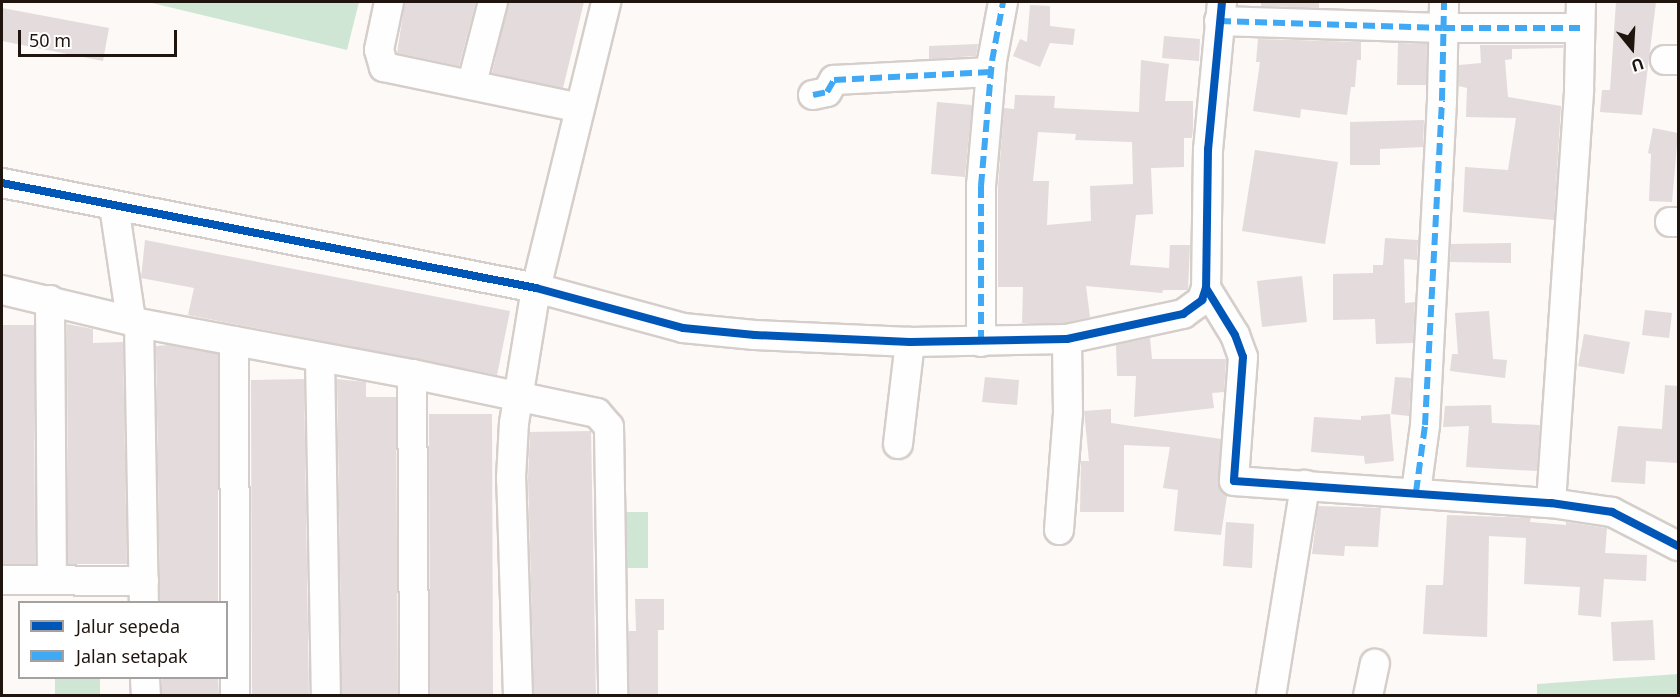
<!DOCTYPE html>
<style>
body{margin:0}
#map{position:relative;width:1680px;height:697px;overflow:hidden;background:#fcf9f7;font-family:"Noto Sans",sans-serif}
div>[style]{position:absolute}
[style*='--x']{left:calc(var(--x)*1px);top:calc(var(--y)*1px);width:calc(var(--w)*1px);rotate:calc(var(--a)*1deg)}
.green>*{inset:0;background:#d0e6d4}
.building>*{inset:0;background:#e3dbdc}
.roads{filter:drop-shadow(2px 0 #d5ceca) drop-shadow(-2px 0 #d5ceca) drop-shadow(0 2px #d5ceca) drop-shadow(0 -2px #d5ceca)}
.minor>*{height:28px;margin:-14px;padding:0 14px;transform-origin:14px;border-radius:14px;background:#fffefe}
.quiet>*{height:6px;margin-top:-3px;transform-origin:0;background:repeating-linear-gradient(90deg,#3fa9f5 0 12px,transparent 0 18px)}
.cycleway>*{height:8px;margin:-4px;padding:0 4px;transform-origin:4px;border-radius:4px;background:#0057b8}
span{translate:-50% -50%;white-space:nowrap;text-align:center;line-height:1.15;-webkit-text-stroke:6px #fff;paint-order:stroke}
.frame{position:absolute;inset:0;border:3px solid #1f140e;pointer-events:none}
.legend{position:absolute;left:18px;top:601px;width:210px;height:78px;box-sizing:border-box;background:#fff;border:2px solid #a5a19f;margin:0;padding:8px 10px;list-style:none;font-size:18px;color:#1f140e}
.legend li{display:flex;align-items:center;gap:12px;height:30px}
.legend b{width:30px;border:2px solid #a5a19f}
.north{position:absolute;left:1602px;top:18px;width:60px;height:60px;-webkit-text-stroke:4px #fff;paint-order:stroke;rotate:162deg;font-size:16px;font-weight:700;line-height:24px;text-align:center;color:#1f140e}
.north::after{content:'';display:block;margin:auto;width:21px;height:27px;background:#1f140e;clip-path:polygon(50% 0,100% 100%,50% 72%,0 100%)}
.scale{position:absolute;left:18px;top:30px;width:159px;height:27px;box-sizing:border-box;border:3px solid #1f140e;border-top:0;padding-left:8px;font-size:18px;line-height:21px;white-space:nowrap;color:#1f140e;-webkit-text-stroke:4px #fff;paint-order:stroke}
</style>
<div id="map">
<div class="green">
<i style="clip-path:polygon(148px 2px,359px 2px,347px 50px)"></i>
<i style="clip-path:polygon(620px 512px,648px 512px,648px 568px,620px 568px)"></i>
<i style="clip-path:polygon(1678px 674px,1678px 695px,1537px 695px,1537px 684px)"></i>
<i style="clip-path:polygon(55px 678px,100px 678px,100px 694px,55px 695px)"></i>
</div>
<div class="building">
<i style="clip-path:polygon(405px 2px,476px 2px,459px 66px,397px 53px)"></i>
<i style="clip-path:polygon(509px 2px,584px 2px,563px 88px,492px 73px)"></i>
<i style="clip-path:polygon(1261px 2px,1319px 2px,1319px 8px,1261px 6px)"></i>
<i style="clip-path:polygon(1616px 2px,1656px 2px,1642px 115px,1600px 112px,1602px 90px,1610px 90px)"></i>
<i style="clip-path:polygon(1030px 5px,1050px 6px,1050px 26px,1075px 29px,1073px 45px,1050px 43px,1040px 67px,1013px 56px,1020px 39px,1027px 42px)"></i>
<i style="clip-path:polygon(2px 8px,109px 28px,103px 61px,2px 41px)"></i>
<i style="clip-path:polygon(1164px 36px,1200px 39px,1199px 61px,1162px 58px)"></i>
<i style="clip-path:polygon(1258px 39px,1361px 42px,1361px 60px,1357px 60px,1355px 87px,1351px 87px,1347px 115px,1301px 109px,1300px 118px,1253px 111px,1260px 62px,1256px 62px)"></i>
<i style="clip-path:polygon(1398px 43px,1427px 44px,1426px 85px,1397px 85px)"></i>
<i style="clip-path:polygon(978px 44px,976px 56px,929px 59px,929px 46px)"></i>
<i style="clip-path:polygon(1480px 45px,1564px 45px,1563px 48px,1512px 49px,1512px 59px,1505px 60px,1508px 97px,1561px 106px,1554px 220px,1463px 212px,1465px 167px,1508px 170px,1516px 118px,1466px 117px,1467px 88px,1459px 86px,1459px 65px,1481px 63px)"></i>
<i style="clip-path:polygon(evenodd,1141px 60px,1169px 64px,1165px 101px,1193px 101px,1193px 128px,1192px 138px,1184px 138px,1184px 167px,1151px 168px,1153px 214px,1136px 215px,1130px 265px,1169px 268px,1170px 245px,1190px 245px,1188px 290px,1163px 290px,1162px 293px,1086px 286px,1090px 317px,1065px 323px,1022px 323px,1023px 287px,998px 287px,998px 187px,1004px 108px,1014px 109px,1015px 95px,1055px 96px,1054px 108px,1139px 112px,1141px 60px,1038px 132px,1076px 134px,1075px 140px,1132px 142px,1133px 184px,1090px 186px,1091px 221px,1047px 225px,1049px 181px,1033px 181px,1038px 132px)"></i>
<i style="clip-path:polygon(937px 102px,972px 105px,965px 177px,931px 174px)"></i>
<i style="clip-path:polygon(1424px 120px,1423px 147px,1380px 149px,1380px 165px,1350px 165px,1350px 122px)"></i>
<i style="clip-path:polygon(1653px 128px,1678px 133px,1672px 202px,1649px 201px,1651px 154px,1648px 153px)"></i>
<i style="clip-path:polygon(1255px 150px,1338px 162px,1325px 244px,1242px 231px)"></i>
<i style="clip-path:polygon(1385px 238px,1418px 240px,1417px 260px,1404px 259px,1405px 303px,1415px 302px,1413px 343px,1376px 344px,1375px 319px,1333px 320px,1333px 274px,1373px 273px,1373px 265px,1383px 265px)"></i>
<i style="clip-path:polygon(145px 240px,510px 311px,497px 375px,188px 315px,194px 288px,141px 278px)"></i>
<i style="clip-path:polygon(1511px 243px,1511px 263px,1450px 262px,1451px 244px)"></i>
<i style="clip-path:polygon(1302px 276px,1307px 322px,1262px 327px,1257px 281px)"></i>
<i style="clip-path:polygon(1645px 310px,1672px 313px,1669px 338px,1642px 335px)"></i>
<i style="clip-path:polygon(1489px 311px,1493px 359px,1507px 360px,1505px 378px,1450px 371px,1452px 354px,1458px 354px,1455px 313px)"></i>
<i style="clip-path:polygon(67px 324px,93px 329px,93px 343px,123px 342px,127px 564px,68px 564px)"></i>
<i style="clip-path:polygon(2px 325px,34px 325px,35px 564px,2px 564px)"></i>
<i style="clip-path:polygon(1584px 334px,1630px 342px,1624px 374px,1578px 366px)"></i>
<i style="clip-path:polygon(1150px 338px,1152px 359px,1226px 359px,1224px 392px,1212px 393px,1214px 408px,1134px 417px,1136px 376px,1117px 376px,1116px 345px)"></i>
<i style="clip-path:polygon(169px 345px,218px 354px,218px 603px,160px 603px,156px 346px)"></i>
<i style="clip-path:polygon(985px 377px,1019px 380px,1017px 405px,982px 402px)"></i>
<i style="clip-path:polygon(1395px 377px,1411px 378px,1409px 416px,1391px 414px)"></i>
<i style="clip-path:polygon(304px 379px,309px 696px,252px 696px,251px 380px)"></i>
<i style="clip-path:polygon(337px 379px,366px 382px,366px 397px,396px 397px,398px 696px,342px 696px)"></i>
<i style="clip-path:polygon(1665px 385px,1678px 386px,1678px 463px,1646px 461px,1645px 484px,1611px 482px,1618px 426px,1662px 429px)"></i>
<i style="clip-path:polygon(1491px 405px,1492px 423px,1540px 425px,1537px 471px,1466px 467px,1469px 426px,1443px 427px,1445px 406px)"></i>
<i style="clip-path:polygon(1111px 409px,1111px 423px,1221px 439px,1218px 480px,1227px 496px,1221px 535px,1174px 531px,1178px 490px,1163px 488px,1170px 447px,1124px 445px,1124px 512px,1080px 512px,1081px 461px,1089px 461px,1084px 411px)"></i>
<i style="clip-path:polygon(429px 414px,492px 414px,493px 696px,430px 696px)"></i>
<i style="clip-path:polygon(1390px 414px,1394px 461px,1365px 464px,1364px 456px,1311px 452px,1314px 417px,1361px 420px,1361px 416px)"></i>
<i style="clip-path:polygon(591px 431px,596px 696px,534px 696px,528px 478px,530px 432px)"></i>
<i style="clip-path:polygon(1318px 506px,1381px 508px,1378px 547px,1345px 546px,1344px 556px,1312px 554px)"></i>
<i style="clip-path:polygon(1447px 515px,1531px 518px,1530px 522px,1566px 525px,1566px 522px,1607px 528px,1605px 553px,1647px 555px,1646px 581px,1604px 579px,1601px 617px,1578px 615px,1580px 587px,1524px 584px,1526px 538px,1489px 536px,1487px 637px,1423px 634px,1426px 585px,1443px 585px)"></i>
<i style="clip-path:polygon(1226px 522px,1254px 524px,1252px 568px,1223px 566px)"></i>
<i style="clip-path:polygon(635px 599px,664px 599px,664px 630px,658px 630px,658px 696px,629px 696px,629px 631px,636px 631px)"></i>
<i style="clip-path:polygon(1653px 620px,1655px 660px,1613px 661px,1611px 622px)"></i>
<i style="clip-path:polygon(162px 678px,218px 678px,219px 696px,162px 696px)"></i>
</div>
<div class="roads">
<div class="minor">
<i style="--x:389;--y:2;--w:49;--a:101.8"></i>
<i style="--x:379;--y:50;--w:18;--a:74"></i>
<i style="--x:384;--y:67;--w:200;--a:11.8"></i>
<i style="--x:1222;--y:2;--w:148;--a:95.4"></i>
<i style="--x:1208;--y:149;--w:139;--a:90.8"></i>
<i style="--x:1206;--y:288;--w:55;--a:58.3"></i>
<i style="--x:1235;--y:335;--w:23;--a:70"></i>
<i style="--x:1243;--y:357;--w:124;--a:94.2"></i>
<i style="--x:1234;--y:481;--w:318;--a:4"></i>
<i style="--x:1551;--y:503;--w:62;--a:8.4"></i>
<i style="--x:1612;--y:512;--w:74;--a:27.3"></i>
<i style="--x:1219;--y:21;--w:224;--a:1.8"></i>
<i style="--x:1443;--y:28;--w:137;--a:0"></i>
<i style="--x:1665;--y:60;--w:13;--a:0"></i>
<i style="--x:472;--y:83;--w:84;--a:-75.5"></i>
<i style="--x:813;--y:95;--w:14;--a:-12"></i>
<i style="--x:827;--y:92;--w:14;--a:-60"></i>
<i style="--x:834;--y:80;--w:157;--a:-2.9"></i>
<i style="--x:2;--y:183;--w:544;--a:11.12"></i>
<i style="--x:536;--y:288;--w:152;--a:15.2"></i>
<i style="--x:683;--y:328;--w:72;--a:5.6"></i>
<i style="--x:755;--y:335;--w:155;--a:2.6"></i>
<i style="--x:910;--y:342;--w:157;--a:-1.1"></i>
<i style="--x:1067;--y:339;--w:119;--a:-12.2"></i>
<i style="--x:1183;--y:314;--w:24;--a:-36"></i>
<i style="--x:1202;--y:300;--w:13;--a:-72"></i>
<i style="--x:114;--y:206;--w:115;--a:81.5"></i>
<i style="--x:1670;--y:222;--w:8;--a:0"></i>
<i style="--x:2;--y:290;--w:141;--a:13.5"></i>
<i style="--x:139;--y:323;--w:278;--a:10.6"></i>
<i style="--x:412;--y:374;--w:189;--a:11.9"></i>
<i style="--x:597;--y:413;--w:18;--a:49"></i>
<i style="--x:609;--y:427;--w:269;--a:89.1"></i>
<i style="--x:50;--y:300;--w:278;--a:89.6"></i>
<i style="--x:139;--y:323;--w:279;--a:89"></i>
<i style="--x:234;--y:341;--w:355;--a:89.8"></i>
<i style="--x:981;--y:342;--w:156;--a:-90"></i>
<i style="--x:981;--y:186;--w:125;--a:-85"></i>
<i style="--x:992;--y:61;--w:60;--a:-79.4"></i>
<i style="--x:320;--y:358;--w:338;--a:89"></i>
<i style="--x:412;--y:374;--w:322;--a:89.6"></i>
<i style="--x:898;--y:444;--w:103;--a:-83.3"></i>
<i style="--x:1416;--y:492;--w:68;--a:-82.3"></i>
<i style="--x:1425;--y:425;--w:325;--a:-87"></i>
<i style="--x:1442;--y:100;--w:98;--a:-88.8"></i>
<i style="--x:1551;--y:503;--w:415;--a:-86.1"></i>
<i style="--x:1579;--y:89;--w:87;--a:-88.7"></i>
<i style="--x:1059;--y:530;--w:117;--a:-85.6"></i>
<i style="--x:1068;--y:413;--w:74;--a:-90.8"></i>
<i style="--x:2;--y:580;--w:142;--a:0.4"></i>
<i style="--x:145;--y:678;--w:18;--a:87"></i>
<i style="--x:518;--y:696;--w:218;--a:-91.8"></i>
<i style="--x:511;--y:478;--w:55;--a:-86.9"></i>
<i style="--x:514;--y:423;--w:137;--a:-80.7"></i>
<i style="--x:536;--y:288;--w:294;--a:-76.2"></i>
<i style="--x:1271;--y:696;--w:214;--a:-80.8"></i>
<i style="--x:1368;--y:696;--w:33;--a:-78"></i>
</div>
</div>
<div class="quiet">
<i style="--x:1219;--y:21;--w:224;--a:1.8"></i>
<i style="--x:1443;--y:28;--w:137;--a:0"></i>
<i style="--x:813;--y:95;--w:14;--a:-12"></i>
<i style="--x:827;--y:92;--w:14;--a:-60"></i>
<i style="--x:834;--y:80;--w:157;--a:-2.9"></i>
<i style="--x:981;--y:342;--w:156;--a:-90"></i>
<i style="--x:981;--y:186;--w:125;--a:-85"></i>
<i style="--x:992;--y:61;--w:60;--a:-79.4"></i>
<i style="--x:1416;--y:492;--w:68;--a:-82.3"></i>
<i style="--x:1425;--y:425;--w:325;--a:-87"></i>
<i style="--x:1442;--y:100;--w:98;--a:-88.8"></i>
</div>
<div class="cycleway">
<i style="--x:1222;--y:2;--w:148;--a:95.4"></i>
<i style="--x:1208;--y:149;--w:139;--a:90.8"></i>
<i style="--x:1206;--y:288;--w:55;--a:58.3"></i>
<i style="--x:1235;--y:335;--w:23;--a:70"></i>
<i style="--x:1243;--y:357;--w:124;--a:94.2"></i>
<i style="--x:1234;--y:481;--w:318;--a:4"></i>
<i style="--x:1551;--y:503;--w:62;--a:8.4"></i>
<i style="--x:1612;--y:512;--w:74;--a:27.3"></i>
<i style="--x:2;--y:183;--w:544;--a:11.12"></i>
<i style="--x:536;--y:288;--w:152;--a:15.2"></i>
<i style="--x:683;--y:328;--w:72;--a:5.6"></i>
<i style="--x:755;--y:335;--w:155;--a:2.6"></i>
<i style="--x:910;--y:342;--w:157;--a:-1.1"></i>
<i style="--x:1067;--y:339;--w:119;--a:-12.2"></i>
<i style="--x:1183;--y:314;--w:24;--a:-36"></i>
<i style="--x:1202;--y:300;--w:13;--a:-72"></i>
</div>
<div class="frame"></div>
<ul class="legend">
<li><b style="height:8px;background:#0057b8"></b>Jalur sepeda</li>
<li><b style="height:8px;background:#3fa9f5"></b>Jalan setapak</li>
</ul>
<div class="north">U</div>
<div class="scale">50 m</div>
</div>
